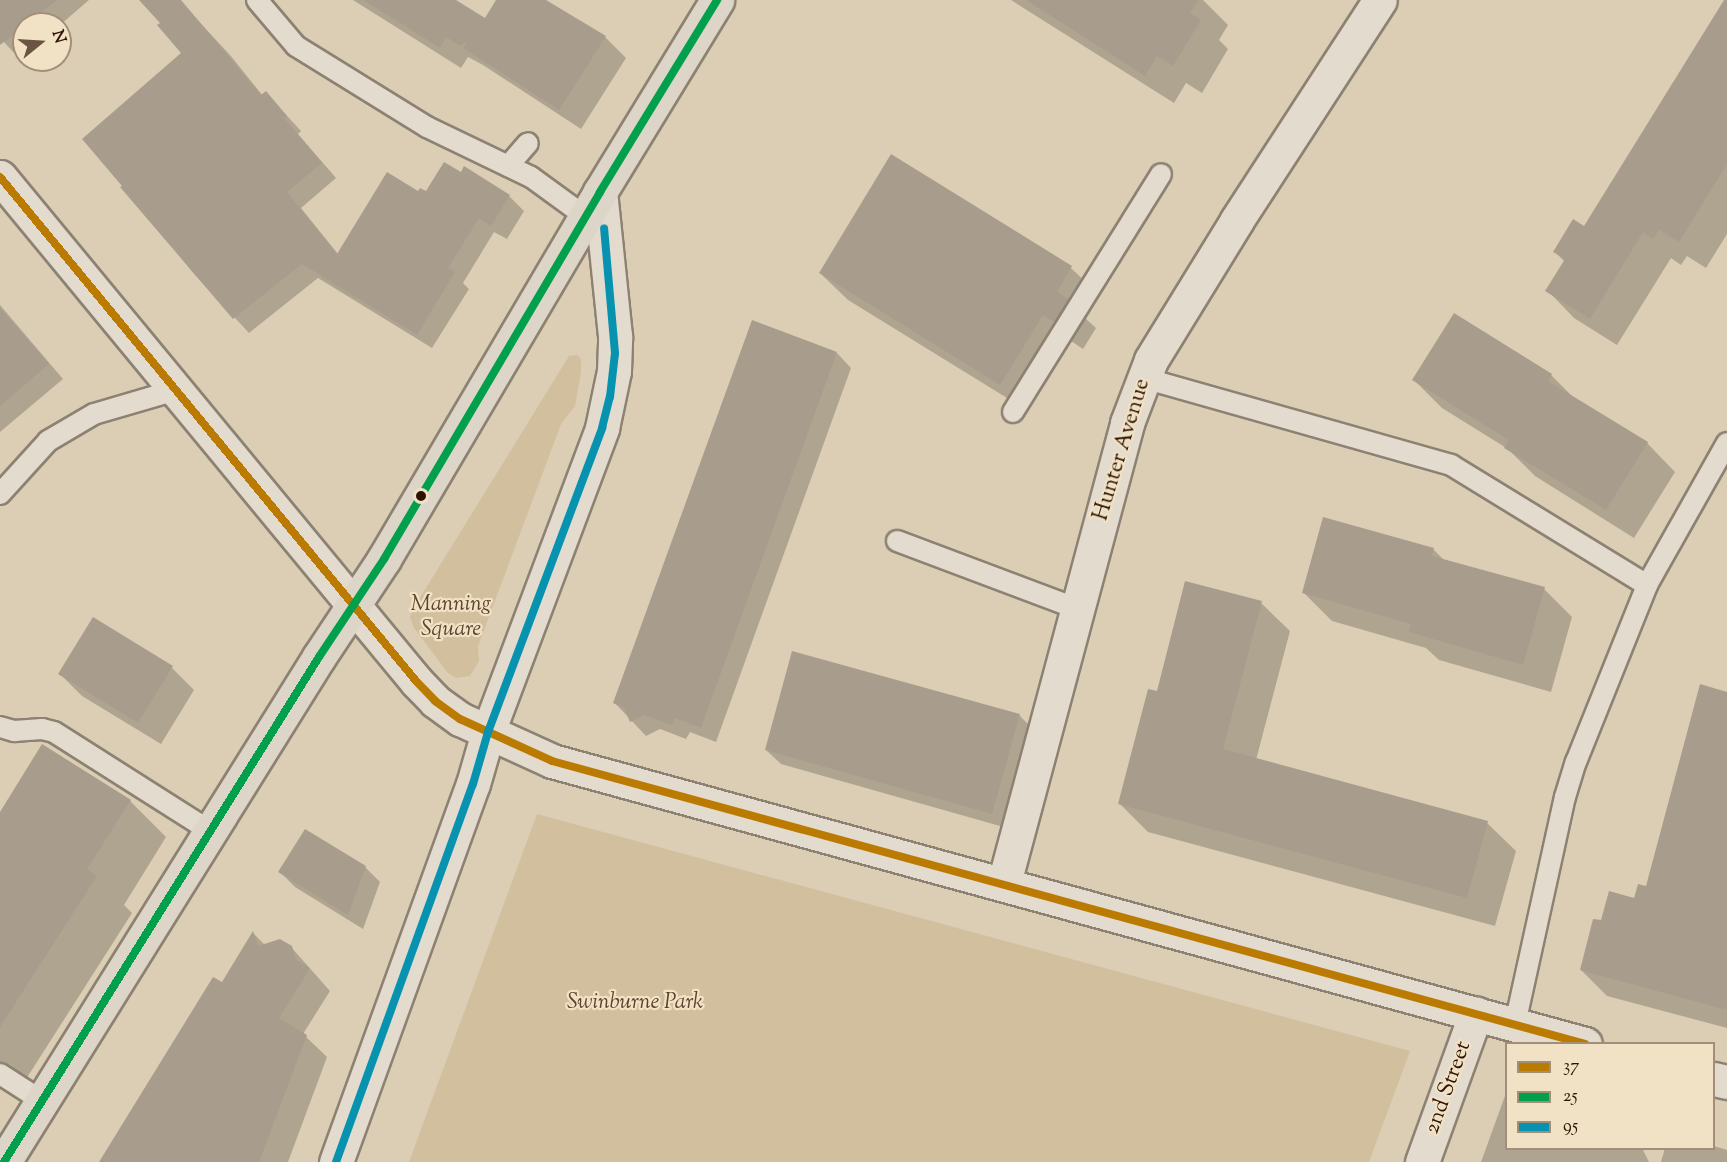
<!DOCTYPE html>
<style>
body{margin:0}
#map{position:relative;width:1727px;height:1162px;overflow:hidden;background:#dbceb5;font-family:"Sorts Mill Goudy",serif}
div>[style]{position:absolute}
[style*='--x']{left:calc(var(--x)*1px);top:calc(var(--y)*1px);width:calc(var(--w)*1px);rotate:calc(var(--a)*1deg)}
.green>*{inset:0;background:#d2bf9d}
.shadow>*{inset:0;background:#0003}
.building>*{inset:0;background:#a89d8c}
.roads{filter:drop-shadow(2px 0 #8d8272) drop-shadow(-2px 0 #8d8272) drop-shadow(0 2px #8d8272) drop-shadow(0 -2px #8d8272)}
.service>*{height:20px;margin:-10px;padding:0 10px;transform-origin:10px;border-radius:10px;background:#e2dbce}
.minor>*{height:33px;margin:-16.5px;padding:0 16.5px;transform-origin:16.5px;border-radius:16.5px;background:#e2dbce}
.tertiary>*{height:33px;margin:-16.5px;padding:0 16.5px;transform-origin:16.5px;border-radius:16.5px;background:#e2dbce}
.primary>*{height:33px;margin:-16.5px;padding:0 16.5px;transform-origin:16.5px;border-radius:16.5px;background:#ddd5c7}
.bus-1>*{height:8px;margin:-4px;padding:0 4px;transform-origin:4px;border-radius:4px;background:#bb7a01}
.bus-2>*{height:8px;margin:-4px;padding:0 4px;transform-origin:4px;border-radius:4px;background:#029f4d}
.bus-3>*{height:8px;margin:-4px;padding:0 4px;transform-origin:4px;border-radius:4px;background:#0792b0}
.dots>*{width:16px;height:16px;translate:-50% -50%;box-sizing:border-box;border:3px solid #f1e2c5;border-radius:50%}
span{translate:-50% -50%;white-space:nowrap;text-align:center;line-height:1.15;-webkit-text-stroke:4.5px #f1e2c5;paint-order:stroke}
.street-label{font-size:22px;color:#2e1304}
.park-label{font-size:22px;color:#5d432c;font-style:italic}
.legend{position:absolute;left:1505px;top:1042px;width:210px;height:108px;box-sizing:border-box;background:#f1e2c5;border:2px solid #a38f78;margin:0;padding:8px 10px;list-style:none;font-size:18px;color:#2e1304}
.legend li{display:flex;align-items:center;gap:12px;height:30px}
.legend b{width:30px;border:2px solid #a38f78}
.north{position:absolute;left:12px;top:12px;width:60px;height:60px;box-sizing:border-box;background:#f1e2c5;border:2px solid #a38f78;border-radius:50%;rotate:72deg;font-size:16px;font-weight:700;line-height:24px;text-align:center;color:#2e1304}
.north::after{content:'';display:block;margin:auto;width:21px;height:27px;background:#6b5442;clip-path:polygon(50% 0,100% 100%,50% 72%,0 100%)}
</style>
<div id="map">
<div class="green">
<i style="clip-path:polygon(577px 355px,581px 359px,581px 372px,575px 406px,561px 424px,478px 646px,479px 661px,470px 676px,456px 678px,448px 673px,414px 628px,410px 617px,413px 609px,569px 356px)"></i>
<i style="clip-path:polygon(537px 814px,1410px 1051px,1369px 1162px,409px 1162px)"></i>
</div>
<div class="shadow">
<i style="clip-path:polygon(0 0,89px 0,60px 25px,24px 24px,24px 52px,18px 57px,0 38px)"></i>
<i style="clip-path:polygon(141px 0,179px 0,230px 55px,263px 96px,266px 93px,301px 131px,298px 134px,336px 178px,301px 208px,338px 254px,419px 193px,427px 194px,461px 174px,465px 168px,509px 196px,524px 211px,507px 239px,494px 232px,463px 283px,469px 289px,432px 348px,318px 278px,249px 333px,195px 275px,84px 139px,183px 54px,162px 23px)"></i>
<i style="clip-path:polygon(353px 0,453px 0,485px 20px,498px 0,545px 0,605px 37px,626px 58px,581px 129px,483px 65px,468px 57px,461px 68px)"></i>
<i style="clip-path:polygon(1011px 0,1203px 0,1228px 25px,1219px 40px,1228px 49px,1202px 93px,1186px 83px,1174px 103px)"></i>
<i style="clip-path:polygon(1727px 0,1727px 234px,1706px 268px,1687px 256px,1681px 265px,1671px 258px,1617px 345px,1574px 318px,1547px 290px,1565px 262px,1555px 252px,1585px 228px)"></i>
<i style="clip-path:polygon(892px 156px,1071px 268px,1099px 295px,1085px 318px,1096px 328px,1083px 349px,1071px 341px,1028px 411px,848px 300px,820px 273px)"></i>
<i style="clip-path:polygon(0 305px,63px 379px,0 432px)"></i>
<i style="clip-path:polygon(837px 353px,851px 368px,716px 742px,690px 732px,686px 739px,660px 729px,646px 736px,614px 702px)"></i>
<i style="clip-path:polygon(1551px 375px,1575px 399px,1647px 443px,1675px 472px,1634px 538px,1535px 476px,1508px 449px,1442px 408px,1414px 380px)"></i>
<i style="clip-path:polygon(1434px 550px,1445px 561px,1544px 589px,1572px 617px,1551px 692px,1439px 660px,1426px 648px,1332px 621px,1304px 593px)"></i>
<i style="clip-path:polygon(1261px 603px,1290px 631px,1256px 760px,1487px 823px,1516px 851px,1495px 926px,1148px 832px,1120px 804px,1158px 693px)"></i>
<i style="clip-path:polygon(172px 668px,194px 690px,161px 744px,82px 696px,60px 674px)"></i>
<i style="clip-path:polygon(1727px 693px,1727px 1028px,1607px 996px,1581px 970px,1602px 922px,1636px 900px,1647px 888px)"></i>
<i style="clip-path:polygon(1019px 715px,1034px 730px,1007px 828px,781px 764px,766px 750px)"></i>
<i style="clip-path:polygon(130px 801px,166px 837px,124px 905px,132px 913px,21px 1087px,0 1073px,0 815px)"></i>
<i style="clip-path:polygon(365px 867px,380px 882px,363px 929px,295px 887px,280px 872px)"></i>
<i style="clip-path:polygon(253px 933px,265px 945px,291px 947px,330px 991px,303px 1034px,327px 1057px,288px 1162px,100px 1162px,222px 984px)"></i>
<i style="clip-path:polygon(1506px 1093px,1506px 1148px,1642px 1148px,1649px 1162px,1481px 1162px)"></i>
<i style="clip-path:polygon(1714px 1146px,1727px 1150px,1727px 1162px,1661px 1162px,1665px 1148px,1714px 1148px)"></i>
</div>
<div class="building">
<i style="clip-path:polygon(0 0,57px 0,0 45px)"></i>
<i style="clip-path:polygon(139px 0,181px 0,261px 95px,266px 91px,287px 116px,284px 118px,322px 163px,287px 192px,337px 254px,387px 172px,418px 191px,420px 188px,426px 191px,444px 162px,461px 172px,464px 166px,510px 195px,491px 226px,479px 218px,448px 268px,455px 272px,417px 335px,302px 264px,233px 319px,120px 187px,122px 186px,82px 139px,181px 53px,157px 25px,160px 23px)"></i>
<i style="clip-path:polygon(363px 0,456px 0,485px 18px,496px 0,546px 0,606px 36px,559px 110px,463px 48px,468px 40px,460px 46px,446px 37px,440px 48px)"></i>
<i style="clip-path:polygon(1026px 0,1198px 0,1190px 13px,1201px 20px,1173px 66px,1157px 56px,1145px 76px)"></i>
<i style="clip-path:polygon(1724px 0,1727px 0,1727px 164px,1679px 242px,1659px 230px,1653px 239px,1643px 232px,1590px 319px,1545px 291px,1565px 259px,1553px 252px,1573px 219px,1584px 226px)"></i>
<i style="clip-path:polygon(891px 154px,1072px 266px,1057px 292px,1069px 299px,1055px 322px,1043px 315px,1000px 385px,819px 273px)"></i>
<i style="clip-path:polygon(0 308px,49px 364px,0 406px)"></i>
<i style="clip-path:polygon(1454px 313px,1552px 374px,1548px 381px,1648px 442px,1606px 510px,1504px 448px,1509px 440px,1412px 380px)"></i>
<i style="clip-path:polygon(752px 320px,837px 352px,701px 728px,675px 718px,672px 725px,644px 715px,630px 722px,624px 708px,613px 703px)"></i>
<i style="clip-path:polygon(1323px 517px,1434px 548px,1432px 556px,1545px 587px,1523px 665px,1409px 632px,1411px 624px,1302px 593px)"></i>
<i style="clip-path:polygon(1185px 581px,1262px 601px,1223px 749px,1488px 821px,1467px 898px,1118px 804px,1148px 689px,1157px 691px)"></i>
<i style="clip-path:polygon(93px 617px,173px 666px,138px 723px,58px 674px)"></i>
<i style="clip-path:polygon(792px 651px,1020px 714px,992px 814px,765px 750px)"></i>
<i style="clip-path:polygon(1700px 684px,1727px 692px,1727px 1010px,1580px 970px,1593px 919px,1601px 920px,1609px 891px,1634px 898px,1638px 884px,1646px 886px)"></i>
<i style="clip-path:polygon(42px 744px,131px 800px,87px 869px,97px 876px,0 1027px,0 812px)"></i>
<i style="clip-path:polygon(305px 829px,366px 866px,348px 915px,278px 872px)"></i>
<i style="clip-path:polygon(253px 931px,258px 946px,280px 939px,292px 946px,296px 960px,310px 968px,279px 1018px,307px 1035px,259px 1162px,99px 1162px,213px 977px,222px 982px)"></i>
</div>
<div class="roads">
<div class="service">
<i style="--x:257;--y:0;--w:60;--a:49.7"></i>
<i style="--x:296;--y:46;--w:154;--a:31.7"></i>
<i style="--x:427;--y:127;--w:115;--a:25.7"></i>
<i style="--x:531;--y:177;--w:68;--a:36"></i>
<i style="--x:508;--y:166;--w:30;--a:-49"></i>
<i style="--x:1144;--y:378;--w:319;--a:15.8"></i>
<i style="--x:1451;--y:465;--w:230;--a:31.5"></i>
<i style="--x:1013;--y:412;--w:280;--a:-58.1"></i>
<i style="--x:0;--y:494;--w:72;--a:-47.8"></i>
<i style="--x:48;--y:441;--w:53;--a:-30.4"></i>
<i style="--x:94;--y:414;--w:85;--a:-16.3"></i>
<i style="--x:897;--y:541;--w:193;--a:20.6"></i>
<i style="--x:0;--y:727;--w:15;--a:16"></i>
<i style="--x:14;--y:731;--w:28;--a:-4"></i>
<i style="--x:42;--y:729;--w:12;--a:14"></i>
<i style="--x:54;--y:732;--w:185;--a:32.4"></i>
<i style="--x:1515;--y:1024;--w:232;--a:-77.6"></i>
<i style="--x:1565;--y:797;--w:37;--a:-73"></i>
<i style="--x:1576;--y:762;--w:191;--a:-68.1"></i>
<i style="--x:1647;--y:585;--w:163;--a:-60.6"></i>
<i style="--x:0;--y:1074;--w:50;--a:32.7"></i>
</div>
<div class="minor">
<i style="--x:1004;--y:883;--w:476;--a:-75"></i>
<i style="--x:1127;--y:423;--w:67;--a:-69.1"></i>
<i style="--x:1151;--y:360;--w:164;--a:-58.4"></i>
<i style="--x:1237;--y:220;--w:262;--a:-57"></i>
<i style="--x:1422;--y:1162;--w:158;--a:-70.1"></i>
</div>
<div class="tertiary">
<i style="--x:0;--y:177;--w:654;--a:50.46"></i>
<i style="--x:416;--y:681;--w:28;--a:46"></i>
<i style="--x:435;--y:701;--w:31;--a:36"></i>
<i style="--x:460;--y:719;--w:101;--a:24.5"></i>
<i style="--x:552;--y:761;--w:1071;--a:15.32"></i>
<i style="--x:1714;--y:1079;--w:13;--a:13"></i>
<i style="--x:336;--y:1162;--w:402;--a:-70.1"></i>
<i style="--x:473;--y:784;--w:54;--a:-73.9"></i>
<i style="--x:488;--y:732;--w:325;--a:-69.4"></i>
<i style="--x:602;--y:428;--w:58;--a:-78.1"></i>
<i style="--x:614;--y:371;--w:35;--a:-88"></i>
<i style="--x:615;--y:336;--w:145;--a:-95.9"></i>
</div>
<div class="primary">
<i style="--x:4;--y:1162;--w:595;--a:-58.05"></i>
<i style="--x:319;--y:657;--w:118;--a:-56.4"></i>
<i style="--x:384;--y:559;--w:426;--a:-59.5"></i>
<i style="--x:600;--y:192;--w:225;--a:-58.6"></i>
</div>
</div>
<div class="bus-1">
<i style="--x:0;--y:177;--w:654;--a:50.46"></i>
<i style="--x:416;--y:681;--w:28;--a:46"></i>
<i style="--x:435;--y:701;--w:31;--a:36"></i>
<i style="--x:460;--y:719;--w:101;--a:24.5"></i>
<i style="--x:552;--y:761;--w:1071;--a:15.32"></i>
</div>
<div class="bus-2">
<i style="--x:4;--y:1162;--w:595;--a:-58.05"></i>
<i style="--x:319;--y:657;--w:118;--a:-56.4"></i>
<i style="--x:384;--y:559;--w:426;--a:-59.5"></i>
<i style="--x:600;--y:192;--w:225;--a:-58.6"></i>
</div>
<div class="bus-3">
<i style="--x:336;--y:1162;--w:402;--a:-70.1"></i>
<i style="--x:473;--y:784;--w:54;--a:-73.9"></i>
<i style="--x:488;--y:732;--w:325;--a:-69.4"></i>
<i style="--x:602;--y:428;--w:32;--a:-76"></i>
<i style="--x:610;--y:397;--w:44;--a:-83.5"></i>
<i style="--x:615;--y:353;--w:125;--a:-95"></i>
</div>
<div class="dots">
<i style="left:421px;top:496px;background:#2e1304"></i>
</div>
<div class="street-label">
<span style="left:1123px;top:450px;rotate:-73deg">Hunter Avenue</span>
<span style="left:1449px;top:1088px;rotate:-70deg">2nd Street</span>
</div>
<div class="park-label">
<span style="left:451px;top:618px">Manning<br>Square</span>
<span style="left:635px;top:1004px">Swinburne Park</span>
</div>
<ul class="legend">
<li><b style="height:8px;background:#bb7a01"></b>37</li>
<li><b style="height:8px;background:#029f4d"></b>25</li>
<li><b style="height:8px;background:#0792b0"></b>95</li>
</ul>
<div class="north">N</div>
</div>
